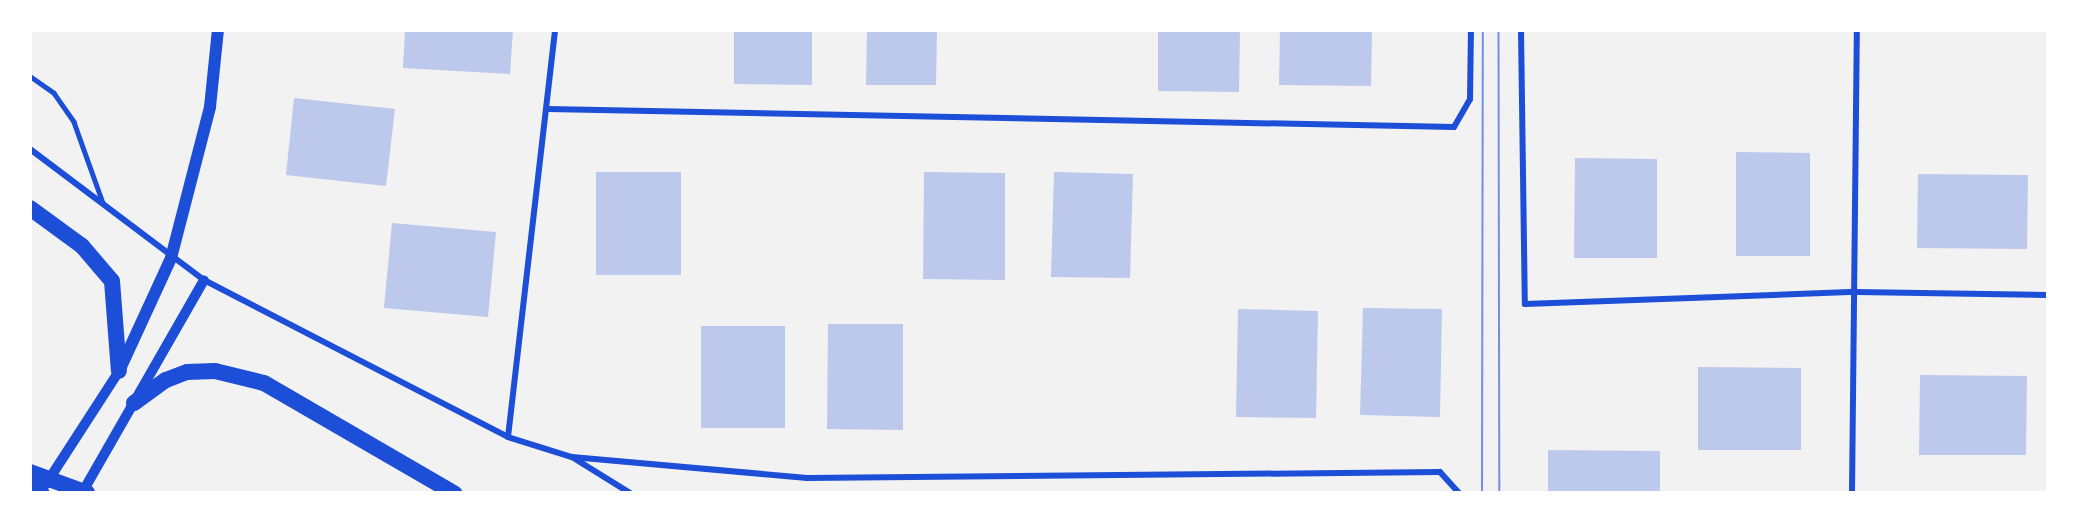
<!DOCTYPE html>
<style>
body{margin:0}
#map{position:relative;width:2078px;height:523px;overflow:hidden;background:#f2f2f2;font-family:Cabin,sans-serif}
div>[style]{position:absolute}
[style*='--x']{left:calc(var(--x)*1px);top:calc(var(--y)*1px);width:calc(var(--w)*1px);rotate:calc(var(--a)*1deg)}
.building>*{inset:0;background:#bdc9ec}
.service>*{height:4.5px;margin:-2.25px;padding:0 2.25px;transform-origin:2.25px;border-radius:2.25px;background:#1d4ed8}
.minor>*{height:6px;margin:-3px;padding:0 3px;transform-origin:3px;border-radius:3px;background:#1d4ed8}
.tertiary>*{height:10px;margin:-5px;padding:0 5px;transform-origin:5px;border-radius:5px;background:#1d4ed8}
.secondary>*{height:12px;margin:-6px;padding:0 6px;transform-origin:6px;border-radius:6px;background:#1d4ed8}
.trunk>*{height:16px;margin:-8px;padding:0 8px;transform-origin:8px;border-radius:8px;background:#1d4ed8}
.tram>*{height:1.5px;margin:-0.75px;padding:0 0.75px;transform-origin:0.75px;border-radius:0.75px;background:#7290e2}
span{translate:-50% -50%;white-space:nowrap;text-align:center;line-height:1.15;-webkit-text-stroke:5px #fff;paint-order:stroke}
.frame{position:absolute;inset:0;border:32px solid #fff;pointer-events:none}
</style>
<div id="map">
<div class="building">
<i style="clip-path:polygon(405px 30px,513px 30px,510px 74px,403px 68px)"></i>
<i style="clip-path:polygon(734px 30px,812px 30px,812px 85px,734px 84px)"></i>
<i style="clip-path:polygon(867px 30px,937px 30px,936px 85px,866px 85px)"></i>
<i style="clip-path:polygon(1158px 30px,1240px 30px,1239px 92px,1158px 91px)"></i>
<i style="clip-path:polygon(1280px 30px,1372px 30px,1371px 86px,1279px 85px)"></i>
<i style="clip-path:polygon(294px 98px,395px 109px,386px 186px,286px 175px)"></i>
<i style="clip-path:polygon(1736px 152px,1810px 153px,1810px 256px,1736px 256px)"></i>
<i style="clip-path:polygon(1575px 158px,1657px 159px,1657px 258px,1574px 258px)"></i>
<i style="clip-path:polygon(596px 172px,681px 172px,681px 275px,596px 275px)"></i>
<i style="clip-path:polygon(924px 172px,1005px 173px,1005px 280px,923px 279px)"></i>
<i style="clip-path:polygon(1054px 172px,1133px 174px,1130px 278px,1051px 277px)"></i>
<i style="clip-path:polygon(1918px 174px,2028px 175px,2027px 249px,1917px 248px)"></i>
<i style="clip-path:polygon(392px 223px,496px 232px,488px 317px,384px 308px)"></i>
<i style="clip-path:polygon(1363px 308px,1442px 309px,1440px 417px,1360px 415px)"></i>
<i style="clip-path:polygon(1238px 309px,1318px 311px,1316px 418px,1236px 417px)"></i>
<i style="clip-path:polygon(828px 324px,903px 324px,903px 430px,827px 429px)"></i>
<i style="clip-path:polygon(701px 326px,785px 326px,785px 428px,701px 428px)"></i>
<i style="clip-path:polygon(1698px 367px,1801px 368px,1801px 450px,1698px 450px)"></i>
<i style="clip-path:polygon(1920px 375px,2027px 376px,2026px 455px,1919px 455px)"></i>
<i style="clip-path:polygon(1548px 450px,1660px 451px,1660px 493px,1548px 493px)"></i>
</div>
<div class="service">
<i style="--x:30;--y:76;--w:29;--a:35"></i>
<i style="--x:54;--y:93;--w:35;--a:55"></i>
<i style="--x:74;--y:122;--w:86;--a:70.3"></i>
</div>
<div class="minor">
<i style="--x:1521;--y:30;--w:274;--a:89.2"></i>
<i style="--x:1525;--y:304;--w:331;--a:-2.1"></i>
<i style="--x:1856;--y:292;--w:192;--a:0.9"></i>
<i style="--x:548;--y:109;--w:906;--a:1.14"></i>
<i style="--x:1454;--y:127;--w:32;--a:-60"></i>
<i style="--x:1470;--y:99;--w:69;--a:-89.2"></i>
<i style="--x:30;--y:149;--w:218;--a:37"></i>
<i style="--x:204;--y:280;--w:342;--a:27.3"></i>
<i style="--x:508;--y:437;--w:67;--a:17.4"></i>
<i style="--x:572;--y:457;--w:68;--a:31.8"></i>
<i style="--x:508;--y:437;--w:410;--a:-83.4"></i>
<i style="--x:572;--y:457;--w:236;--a:5.1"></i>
<i style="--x:807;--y:478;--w:633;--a:-0.54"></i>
<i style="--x:1440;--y:472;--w:28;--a:48"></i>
<i style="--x:1852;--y:493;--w:463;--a:-89.4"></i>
</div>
<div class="tertiary">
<i style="--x:46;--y:484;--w:135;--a:-57.1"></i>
<i style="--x:82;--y:493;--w:245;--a:-60.2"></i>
</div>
<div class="secondary">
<i style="--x:120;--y:369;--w:122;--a:-65.3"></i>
<i style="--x:171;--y:258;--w:156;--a:-75.5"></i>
<i style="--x:210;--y:107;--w:77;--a:-84.1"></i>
</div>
<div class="trunk">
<i style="--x:30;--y:208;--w:64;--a:36.2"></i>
<i style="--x:82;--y:246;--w:46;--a:49.4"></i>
<i style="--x:112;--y:281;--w:90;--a:85.6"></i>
<i style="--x:134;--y:403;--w:39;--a:-36"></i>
<i style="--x:166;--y:380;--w:22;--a:-21"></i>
<i style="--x:187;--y:372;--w:28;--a:-2"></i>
<i style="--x:215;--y:371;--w:50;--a:13.8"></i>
<i style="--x:264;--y:383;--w:220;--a:30.1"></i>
<i style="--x:30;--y:472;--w:61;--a:20.2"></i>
<i style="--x:30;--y:485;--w:14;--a:34"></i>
</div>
<div class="tram">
<i style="--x:1499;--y:30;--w:463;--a:89.9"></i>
<i style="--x:1482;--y:493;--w:463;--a:-89.9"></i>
</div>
<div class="frame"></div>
</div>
